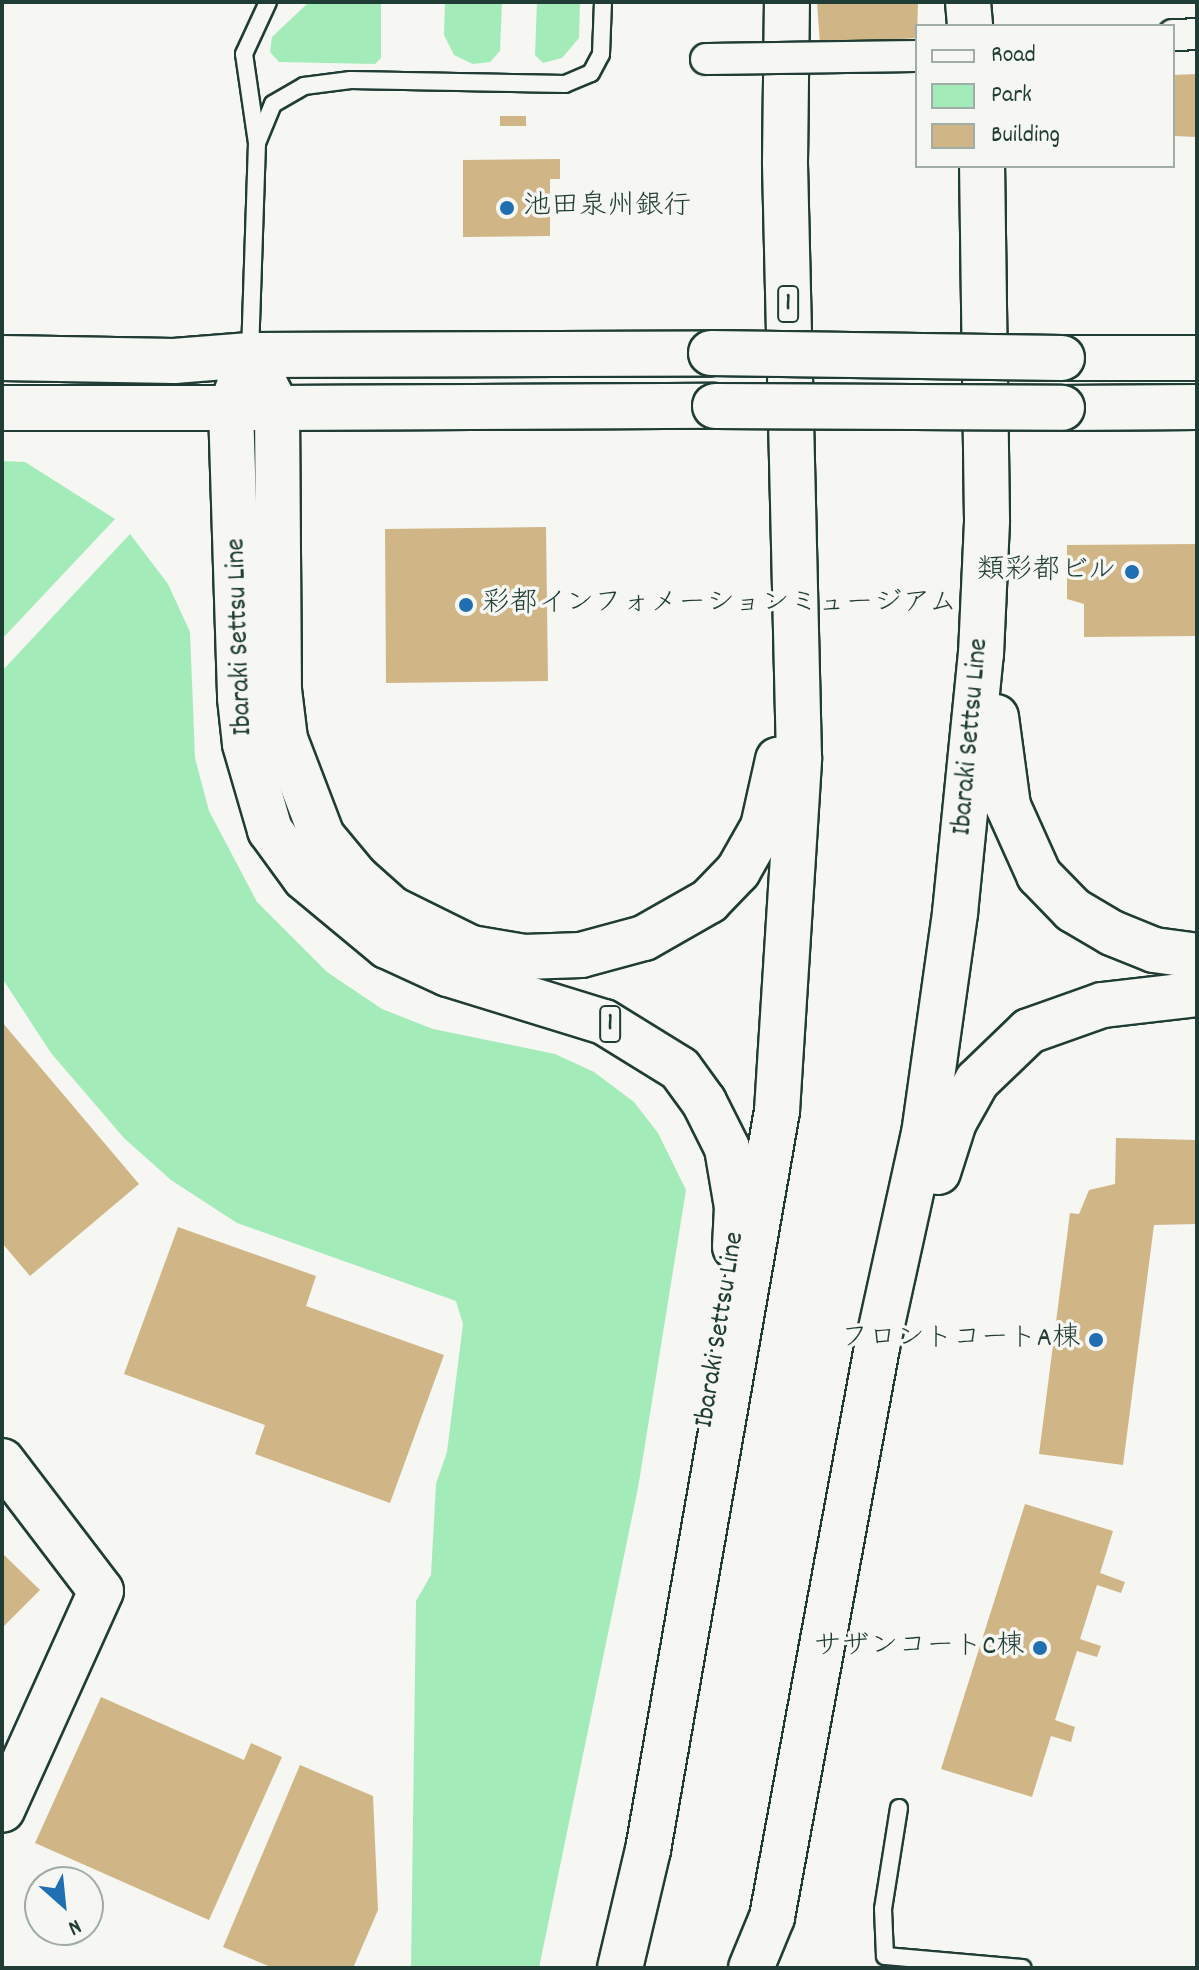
<!DOCTYPE html>
<meta charset="utf-8">
<style>
body{margin:0}
#map{position:relative;width:1199px;height:1970px;overflow:hidden;background:#f6f6f2;font-family:Dekko,"Klee One",sans-serif}
div>[style]{position:absolute}
[style*='--x']{left:calc(var(--x)*1px);top:calc(var(--y)*1px);width:calc(var(--w)*1px);rotate:calc(var(--a)*1deg)}
.green>*{inset:0;background:#a3ebb9}
.building>*{inset:0;background:#d0b686}
.roads{filter:drop-shadow(2px 0 #1f3d34) drop-shadow(-2px 0 #1f3d34) drop-shadow(0 2px #1f3d34) drop-shadow(0 -2px #1f3d34)}
.lane>*{height:16px;margin:-8px;padding:0 8px;transform-origin:8px;border-radius:8px;background:#f6f6f2}
.street>*{height:30px;margin:-15px;padding:0 15px;transform-origin:15px;border-radius:15px;background:#f6f6f2}
.secondary>*{height:44px;margin:-22px;padding:0 22px;transform-origin:22px;border-radius:22px;background:#f6f6f2}
.primary>*{height:44px;margin:-22px;padding:0 22px;transform-origin:22px;border-radius:22px;background:#f6f6f2}
.bridges{filter:drop-shadow(2px 0 #1f3d34) drop-shadow(-2px 0 #1f3d34) drop-shadow(0 2px #1f3d34) drop-shadow(0 -2px #1f3d34)}
.street-bridge>*{height:30px;margin:-15px;padding:0 15px;transform-origin:15px;border-radius:15px;background:#f6f6f2}
.primary-bridge>*{height:44px;margin:-22px;padding:0 22px;transform-origin:22px;border-radius:22px;background:#f6f6f2}
.dots>*{width:22px;height:22px;translate:-50% -50%;box-sizing:border-box;border:4px solid #f6f6f2;border-radius:50%}
span{translate:-50% -50%;white-space:nowrap;text-align:center;line-height:1.15;-webkit-text-stroke:7px #f6f6f2;paint-order:stroke}
.shield-label span{padding:2px 6px;background:#f6f6f2;border:2px solid;border-radius:6px;-webkit-text-stroke-width:0}
.shield-label{font-size:26px;color:#1f3d34;font-weight:700}
.poi-label{font-size:28px;color:#1f3d34}
.left{translate:0 -50%;text-align:left}
.right{translate:-100% -50%;text-align:right}
.street-label{font-size:28px;color:#1f3d34}
.frame{position:absolute;inset:0;border:4px solid #1f3d34;pointer-events:none}
.legend{position:absolute;left:915px;top:24px;width:260px;height:144px;box-sizing:border-box;background:#f6f6f2;border:2px solid #a0aca6;margin:0;padding:10px 14px;list-style:none;font-size:24px;color:#1f3d34}
.legend li{display:flex;align-items:center;gap:16px;height:40px}
.legend b{width:40px;border:2px solid #a0aca6}
.north{position:absolute;left:24px;top:1866px;width:80px;height:80px;box-sizing:border-box;background:#f6f6f2;border:2px solid #a0aca6;border-radius:50%;rotate:153deg;font-size:22px;font-weight:700;line-height:32px;text-align:center;color:#1f3d34}
.north::after{content:'';display:block;margin:auto;width:28px;height:36px;background:#1f6fb2;clip-path:polygon(50% 0,100% 100%,50% 72%,0 100%)}
</style>
<div id="map">
<div class="green">
<i style="clip-path:polygon(309px 2px,381px 2px,381px 58px,375px 64px,279px 62px,270px 52px,272px 37px)"></i>
<i style="clip-path:polygon(445px 2px,502px 2px,500px 51px,490px 62px,473px 64px,454px 55px,444px 35px)"></i>
<i style="clip-path:polygon(537px 2px,580px 2px,579px 38px,562px 58px,543px 63px,535px 55px)"></i>
<i style="clip-path:polygon(2px 461px,25px 462px,115px 519px,2px 639px)"></i>
<i style="clip-path:polygon(130px 534px,168px 584px,190px 632px,195px 758px,209px 811px,257px 902px,327px 972px,382px 1009px,433px 1029px,555px 1054px,594px 1072px,634px 1102px,658px 1133px,686px 1190px,638px 1488px,539px 1968px,411px 1968px,416px 1601px,431px 1575px,436px 1484px,447px 1452px,463px 1324px,456px 1301px,237px 1223px,171px 1180px,124px 1138px,51px 1053px,2px 978px,2px 671px)"></i>
</div>
<div class="building">
<i style="clip-path:polygon(817px 2px,918px 2px,917px 38px,820px 45px)"></i>
<i style="clip-path:polygon(1197px 74px,1197px 137px,1173px 136px,1173px 75px)"></i>
<i style="clip-path:polygon(500px 116px,526px 116px,526px 126px,500px 126px)"></i>
<i style="clip-path:polygon(560px 159px,560px 179px,550px 179px,550px 236px,463px 237px,463px 160px)"></i>
<i style="clip-path:polygon(546px 527px,548px 681px,386px 683px,385px 529px)"></i>
<i style="clip-path:polygon(1197px 544px,1197px 636px,1084px 637px,1084px 604px,1067px 599px,1067px 545px)"></i>
<i style="clip-path:polygon(2px 1022px,139px 1184px,30px 1276px,2px 1243px)"></i>
<i style="clip-path:polygon(1116px 1138px,1197px 1140px,1197px 1224px,1154px 1225px,1123px 1465px,1039px 1454px,1070px 1213px,1079px 1214px,1089px 1190px,1115px 1184px)"></i>
<i style="clip-path:polygon(178px 1227px,316px 1276px,306px 1306px,444px 1355px,390px 1503px,255px 1454px,265px 1425px,124px 1374px)"></i>
<i style="clip-path:polygon(1025px 1504px,1113px 1531px,1100px 1573px,1125px 1582px,1121px 1593px,1097px 1585px,1080px 1639px,1101px 1646px,1097px 1657px,1077px 1651px,1055px 1720px,1075px 1727px,1071px 1742px,1051px 1736px,1032px 1797px,941px 1769px)"></i>
<i style="clip-path:polygon(2px 1553px,40px 1590px,2px 1628px)"></i>
<i style="clip-path:polygon(101px 1697px,244px 1760px,251px 1743px,282px 1757px,209px 1920px,35px 1843px)"></i>
<i style="clip-path:polygon(300px 1765px,373px 1796px,378px 1910px,353px 1968px,273px 1968px,223px 1947px)"></i>
</div>
<div class="roads">
<div class="lane">
<i style="--x:257;--y:143;--w:42;--a:-67.7"></i>
<i style="--x:273;--y:104;--w:36;--a:-30"></i>
<i style="--x:304;--y:86;--w:47;--a:-7.3"></i>
<i style="--x:351;--y:80;--w:214;--a:1.1"></i>
<i style="--x:565;--y:84;--w:28;--a:-23"></i>
<i style="--x:591;--y:73;--w:21;--a:-62"></i>
<i style="--x:601;--y:54;--w:52;--a:-87.8"></i>
<i style="--x:250;--y:354;--w:211;--a:-88.1"></i>
<i style="--x:257;--y:143;--w:90;--a:-98.3"></i>
<i style="--x:244;--y:54;--w:57;--a:-65.2"></i>
<i style="--x:899;--y:1808;--w:102;--a:99"></i>
<i style="--x:883;--y:1909;--w:47;--a:87.6"></i>
<i style="--x:885;--y:1956;--w:138;--a:5"></i>
</div>
<div class="street">
<i style="--x:1173;--y:35;--w:24;--a:-2"></i>
</div>
<div class="secondary">
<i style="--x:2;--y:358;--w:172;--a:1"></i>
<i style="--x:174;--y:361;--w:76;--a:-4.5"></i>
<i style="--x:2;--y:408;--w:268;--a:0"></i>
<i style="--x:2;--y:1461;--w:163;--a:52.7"></i>
<i style="--x:101;--y:1591;--w:240;--a:114.3"></i>
</div>
<div class="primary">
<i style="--x:968;--y:2;--w:24;--a:85"></i>
<i style="--x:250;--y:355;--w:56;--a:109.7"></i>
<i style="--x:231;--y:408;--w:290;--a:88.2"></i>
<i style="--x:240;--y:698;--w:46;--a:83.8"></i>
<i style="--x:245;--y:744;--w:90;--a:73.8"></i>
<i style="--x:270;--y:830;--w:59;--a:53.9"></i>
<i style="--x:305;--y:878;--w:107;--a:39.7"></i>
<i style="--x:387;--y:946;--w:67;--a:24.7"></i>
<i style="--x:448;--y:974;--w:163;--a:17.1"></i>
<i style="--x:604;--y:1022;--w:89;--a:31.7"></i>
<i style="--x:680;--y:1069;--w:41;--a:54"></i>
<i style="--x:704;--y:1102;--w:51;--a:63.4"></i>
<i style="--x:727;--y:1148;--w:60;--a:80.4"></i>
<i style="--x:737;--y:1207;--w:40;--a:92.9"></i>
<i style="--x:250;--y:355;--w:59;--a:63"></i>
<i style="--x:277;--y:408;--w:282;--a:89.6"></i>
<i style="--x:279;--y:690;--w:49;--a:83"></i>
<i style="--x:285;--y:739;--w:104;--a:69.1"></i>
<i style="--x:322;--y:836;--w:53;--a:50.3"></i>
<i style="--x:356;--y:877;--w:48;--a:41.6"></i>
<i style="--x:392;--y:909;--w:88;--a:26.3"></i>
<i style="--x:471;--y:948;--w:54;--a:9.6"></i>
<i style="--x:524;--y:957;--w:57;--a:-2"></i>
<i style="--x:581;--y:955;--w:65;--a:-15.1"></i>
<i style="--x:644;--y:938;--w:75;--a:-29.6"></i>
<i style="--x:709;--y:901;--w:42;--a:-46"></i>
<i style="--x:738;--y:871;--w:51;--a:-60.4"></i>
<i style="--x:763;--y:827;--w:69;--a:-77.4"></i>
<i style="--x:250;--y:355;--w:461;--a:-0.2"></i>
<i style="--x:1062;--y:358;--w:135;--a:0"></i>
<i style="--x:277;--y:408;--w:438;--a:-0.3"></i>
<i style="--x:1062;--y:408;--w:135;--a:-0.4"></i>
<i style="--x:996;--y:717;--w:90;--a:82.3"></i>
<i style="--x:1008;--y:806;--w:76;--a:65.8"></i>
<i style="--x:1039;--y:875;--w:49;--a:45.8"></i>
<i style="--x:1073;--y:910;--w:45;--a:30.5"></i>
<i style="--x:1112;--y:933;--w:45;--a:22"></i>
<i style="--x:1154;--y:950;--w:43;--a:7.9"></i>
<i style="--x:938;--y:1172;--w:52;--a:-72.3"></i>
<i style="--x:954;--y:1122;--w:47;--a:-60.7"></i>
<i style="--x:977;--y:1081;--w:72;--a:-43.9"></i>
<i style="--x:1029;--y:1031;--w:77;--a:-19.6"></i>
<i style="--x:1102;--y:1005;--w:96;--a:-6.6"></i>
<i style="--x:620;--y:1968;--w:121;--a:-76.7"></i>
<i style="--x:648;--y:1850;--w:750;--a:-80.1"></i>
<i style="--x:777;--y:1111;--w:354;--a:-86.4"></i>
<i style="--x:799;--y:758;--w:596;--a:-91.35"></i>
<i style="--x:785;--y:162;--w:160;--a:-89.3"></i>
<i style="--x:751;--y:1968;--w:55;--a:-67.6"></i>
<i style="--x:772;--y:1917;--w:580;--a:-79.56"></i>
<i style="--x:877;--y:1347;--w:218;--a:-77.6"></i>
<i style="--x:924;--y:1134;--w:223;--a:-82"></i>
<i style="--x:955;--y:913;--w:260;--a:-84.3"></i>
<i style="--x:981;--y:654;--w:134;--a:-87.4"></i>
<i style="--x:987;--y:520;--w:354;--a:-90.8"></i>
</div>
</div>
<div class="bridges">
<div class="street-bridge">
<i style="--x:706;--y:59;--w:211;--a:-0.8"></i>
</div>
<div class="primary-bridge">
<i style="--x:711;--y:353;--w:351;--a:0.8"></i>
<i style="--x:715;--y:406;--w:347;--a:0.3"></i>
</div>
</div>
<div class="dots">
<i style="left:507px;top:208px;background:#1f6fb2"></i>
<i style="left:1132px;top:572px;background:#1f6fb2"></i>
<i style="left:466px;top:605px;background:#1f6fb2"></i>
<i style="left:1096px;top:1340px;background:#1f6fb2"></i>
<i style="left:1040px;top:1648px;background:#1f6fb2"></i>
</div>
<div class="shield-label">
<span style="left:788px;top:304px">1</span>
<span style="left:610px;top:1024px">1</span>
</div>
<div class="poi-label">
<span class="left" style="left:523px;top:208px">池田泉州銀行</span>
<span class="right" style="left:1116px;top:572px">類彩都ビル</span>
<span class="left" style="left:482px;top:605px">彩都インフォメーションミュージアム</span>
<span class="right" style="left:1080px;top:1340px">フロントコートA棟</span>
<span class="right" style="left:1024px;top:1648px">サザンコートC棟</span>
</div>
<div class="street-label">
<span style="left:241px;top:637px;rotate:-92deg">Ibaraki Settsu Line</span>
<span style="left:972px;top:737px;rotate:-85deg">Ibaraki Settsu Line</span>
<span style="left:721px;top:1330px;rotate:-81deg">Ibaraki Settsu Line</span>
</div>
<div class="frame"></div>
<ul class="legend">
<li><b style="height:10px;background:#f6f6f2"></b>Road</li>
<li><b style="height:22px;background:#a3ebb9"></b>Park</li>
<li><b style="height:22px;background:#d0b686"></b>Building</li>
</ul>
<div class="north">N</div>
</div>
